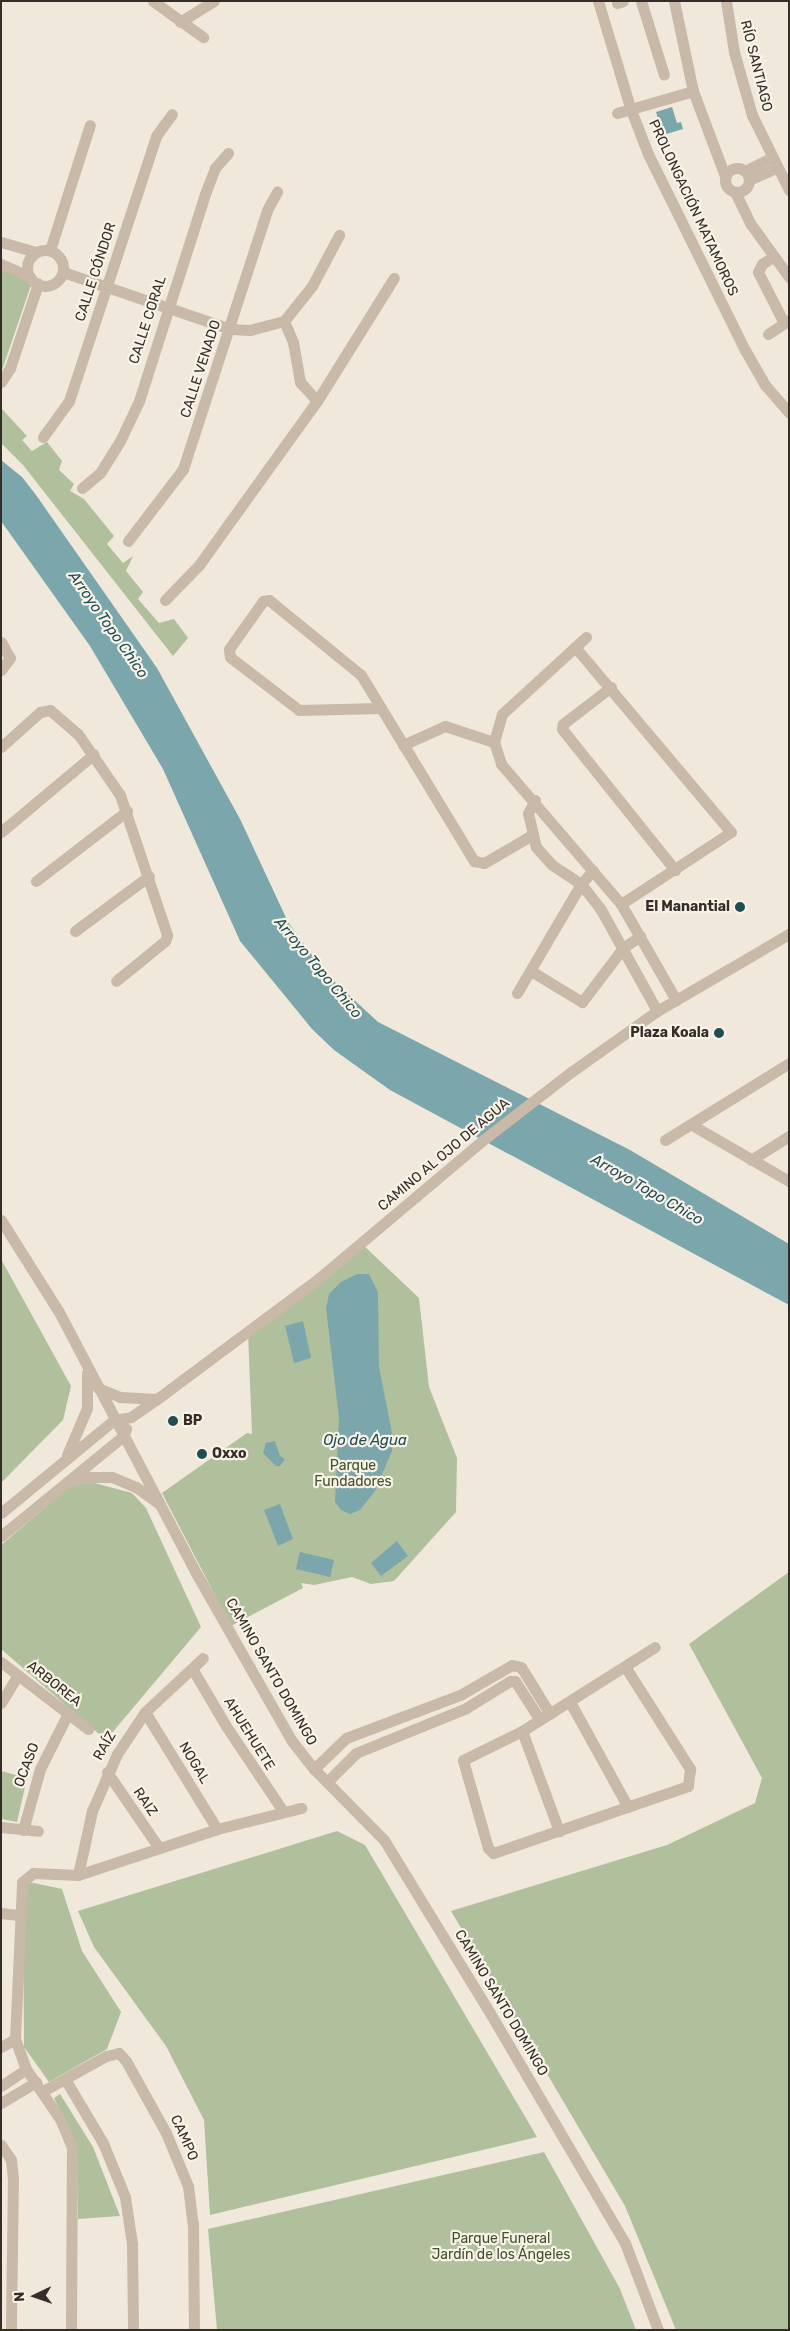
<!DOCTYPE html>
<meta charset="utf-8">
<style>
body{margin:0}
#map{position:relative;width:790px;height:2331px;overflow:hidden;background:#f0e8db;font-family:Rubik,sans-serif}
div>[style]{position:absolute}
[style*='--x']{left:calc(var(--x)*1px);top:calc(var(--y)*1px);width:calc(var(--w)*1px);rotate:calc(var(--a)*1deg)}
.green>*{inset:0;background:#b0bf9c}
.water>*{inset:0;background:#7ba6ac}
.minor>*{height:11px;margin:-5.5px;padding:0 5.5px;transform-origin:5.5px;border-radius:5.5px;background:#c8b9a8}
.minor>.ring{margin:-5.5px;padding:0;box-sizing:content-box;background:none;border:11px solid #c8b9a8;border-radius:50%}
.dots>*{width:14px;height:14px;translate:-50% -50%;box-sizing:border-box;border:2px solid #f8f2e7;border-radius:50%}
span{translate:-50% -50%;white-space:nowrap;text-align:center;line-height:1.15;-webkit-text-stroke:4.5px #f8f2e7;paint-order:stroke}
.street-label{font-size:14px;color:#352d28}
.poi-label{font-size:14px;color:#352d28;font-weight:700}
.right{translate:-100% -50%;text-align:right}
.left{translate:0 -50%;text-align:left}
.park-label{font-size:14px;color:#41522d}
.water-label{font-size:15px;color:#1f4d54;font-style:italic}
.frame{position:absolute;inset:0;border:2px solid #352d28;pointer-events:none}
.north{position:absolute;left:10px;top:2271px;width:50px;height:50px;-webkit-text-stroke:4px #f8f2e7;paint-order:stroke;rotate:267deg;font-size:14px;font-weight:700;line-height:20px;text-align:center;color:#352d28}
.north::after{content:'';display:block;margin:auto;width:18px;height:22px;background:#352d28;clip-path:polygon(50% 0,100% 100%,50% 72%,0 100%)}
</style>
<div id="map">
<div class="green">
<i style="clip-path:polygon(1px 269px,28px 280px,31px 285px,1px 373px)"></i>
<i style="clip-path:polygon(1px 408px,27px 436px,22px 440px,32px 451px,47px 442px,62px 461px,59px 470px,74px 484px,70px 491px,84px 499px,114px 536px,107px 544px,123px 563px,133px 556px,126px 571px,143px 592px,138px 599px,159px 623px,174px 619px,188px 638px,173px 656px,23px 465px,1px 443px)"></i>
<i style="clip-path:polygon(362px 1244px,419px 1298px,429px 1387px,457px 1458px,456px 1512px,394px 1581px,371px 1584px,352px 1577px,314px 1585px,301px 1583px,303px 1588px,231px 1626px,162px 1493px,247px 1433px,252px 1434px,248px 1332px)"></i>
<i style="clip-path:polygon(1px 1259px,71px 1386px,63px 1420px,1px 1483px)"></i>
<i style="clip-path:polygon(87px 1481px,132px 1493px,146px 1508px,201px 1627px,106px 1740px,1px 1649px,1px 1545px,73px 1484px)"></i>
<i style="clip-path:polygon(789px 1572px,789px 2330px,676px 2330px,625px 2206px,451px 1911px,667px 1845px,755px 1803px,762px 1778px,689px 1644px)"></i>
<i style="clip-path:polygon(1px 1771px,27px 1778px,17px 1822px,1px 1819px)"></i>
<i style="clip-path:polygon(337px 1831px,365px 1845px,537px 2137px,210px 2215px,204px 2120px,166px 2046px,94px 1947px,78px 1911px)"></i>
<i style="clip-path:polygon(29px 1882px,62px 1889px,82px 1951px,121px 2012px,107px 2049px,49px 2082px,24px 2047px,23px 1895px)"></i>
<i style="clip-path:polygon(60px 2094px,93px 2147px,120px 2216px,78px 2219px,77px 2146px,54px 2098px)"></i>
<i style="clip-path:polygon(544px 2152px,620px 2289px,636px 2330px,217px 2330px,208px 2229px)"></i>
</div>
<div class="water">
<i style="clip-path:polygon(672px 107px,677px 123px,681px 122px,683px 129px,663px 135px,656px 112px)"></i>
<i style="clip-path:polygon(1px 460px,22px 477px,36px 495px,157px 668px,240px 819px,288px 922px,325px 973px,378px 1022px,630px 1150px,789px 1244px,789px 1305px,390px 1090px,334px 1050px,312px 1029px,240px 941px,163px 769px,90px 646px,1px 521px)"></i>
<i style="clip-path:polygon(357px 1274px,369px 1274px,378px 1292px,379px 1367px,393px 1438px,392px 1451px,375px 1491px,360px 1510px,350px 1514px,341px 1510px,335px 1502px,339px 1418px,326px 1308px,329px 1294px,341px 1282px)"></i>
<i style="clip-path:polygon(303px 1321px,311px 1358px,294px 1363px,285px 1326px)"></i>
<i style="clip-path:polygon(275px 1441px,280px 1456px,285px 1459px,280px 1466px,276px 1466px,263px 1453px,266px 1443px)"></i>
<i style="clip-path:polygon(280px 1504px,293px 1539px,278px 1546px,264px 1510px)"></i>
<i style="clip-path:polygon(397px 1541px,408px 1556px,381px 1576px,371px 1563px)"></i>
<i style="clip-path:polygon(300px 1552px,334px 1560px,330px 1577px,296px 1569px)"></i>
</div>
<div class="minor">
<i style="--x:153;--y:1;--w:62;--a:35.8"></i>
<i style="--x:598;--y:1;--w:114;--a:73.2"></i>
<i style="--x:631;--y:110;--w:47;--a:68.9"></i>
<i style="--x:648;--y:154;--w:219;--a:63.7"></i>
<i style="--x:745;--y:350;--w:40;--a:60.3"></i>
<i style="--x:765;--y:385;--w:37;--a:49"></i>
<i style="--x:641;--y:1;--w:77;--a:72.7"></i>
<i style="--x:674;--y:1;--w:92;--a:78.1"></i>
<i style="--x:693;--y:91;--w:91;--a:69.4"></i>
<i style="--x:726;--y:1;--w:52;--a:81.1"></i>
<i style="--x:734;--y:52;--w:66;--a:74.1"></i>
<i style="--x:752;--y:115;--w:84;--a:63.7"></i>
<i style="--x:617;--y:3;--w:6;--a:-18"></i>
<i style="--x:180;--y:22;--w:40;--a:-32"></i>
<i style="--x:617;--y:113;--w:79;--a:-16.1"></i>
<i class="ring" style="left:725px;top:168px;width:13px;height:13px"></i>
<i style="--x:745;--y:171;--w:29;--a:-27"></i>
<i style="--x:749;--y:180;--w:30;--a:-24"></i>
<i style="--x:735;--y:192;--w:34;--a:64"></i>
<i style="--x:750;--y:223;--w:67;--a:54.2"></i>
<i style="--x:1;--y:242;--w:36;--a:16"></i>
<i style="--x:50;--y:250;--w:131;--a:-72.3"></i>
<i class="ring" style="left:27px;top:250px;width:25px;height:25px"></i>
<i style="--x:773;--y:257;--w:13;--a:148"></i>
<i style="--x:762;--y:264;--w:9;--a:117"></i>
<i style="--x:758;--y:272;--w:57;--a:63"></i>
<i style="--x:1;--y:264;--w:32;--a:24"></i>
<i style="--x:63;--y:272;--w:176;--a:18.8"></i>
<i style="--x:230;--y:329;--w:20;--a:3"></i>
<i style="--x:250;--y:330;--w:35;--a:-15"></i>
<i style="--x:284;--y:321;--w:45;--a:-51.3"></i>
<i style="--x:312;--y:286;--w:58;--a:-62.1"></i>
<i style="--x:284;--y:321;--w:23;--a:67"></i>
<i style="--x:293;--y:342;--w:41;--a:80.1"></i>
<i style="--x:300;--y:382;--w:25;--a:48"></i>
<i style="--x:768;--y:334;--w:25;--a:-34"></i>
<i style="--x:1;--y:382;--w:17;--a:-57"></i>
<i style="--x:10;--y:368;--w:89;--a:-71.6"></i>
<i style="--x:43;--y:437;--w:44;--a:-54.2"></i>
<i style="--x:69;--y:401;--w:279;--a:-71.8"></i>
<i style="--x:156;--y:136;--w:27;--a:-54"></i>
<i style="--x:82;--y:488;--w:23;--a:-40"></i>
<i style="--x:100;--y:473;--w:38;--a:-58"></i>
<i style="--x:120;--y:441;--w:44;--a:-64.6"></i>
<i style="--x:139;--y:401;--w:217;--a:-72.3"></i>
<i style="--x:205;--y:194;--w:28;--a:-69"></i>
<i style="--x:215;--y:168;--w:20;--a:-49"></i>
<i style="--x:128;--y:541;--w:91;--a:-52.6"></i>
<i style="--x:183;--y:469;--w:272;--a:-72"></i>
<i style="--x:267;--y:210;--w:21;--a:-61"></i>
<i style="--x:165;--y:600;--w:49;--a:-45.8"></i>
<i style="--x:199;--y:565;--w:202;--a:-54.3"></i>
<i style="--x:317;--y:401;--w:145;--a:-58"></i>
<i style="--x:586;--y:637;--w:114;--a:137.5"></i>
<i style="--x:502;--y:714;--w:29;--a:106"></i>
<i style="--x:494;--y:742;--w:23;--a:72"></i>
<i style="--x:501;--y:764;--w:184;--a:49.4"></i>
<i style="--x:621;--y:904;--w:111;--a:60.2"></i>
<i style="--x:1;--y:642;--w:18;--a:61"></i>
<i style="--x:10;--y:658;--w:15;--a:127"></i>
<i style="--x:575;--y:647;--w:242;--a:49.9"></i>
<i style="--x:731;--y:832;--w:131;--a:146.8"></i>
<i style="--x:611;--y:687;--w:61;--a:142.4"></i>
<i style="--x:563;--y:724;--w:5;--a:101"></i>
<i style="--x:562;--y:729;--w:181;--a:51.3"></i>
<i style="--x:380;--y:708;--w:81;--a:178.6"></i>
<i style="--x:299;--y:710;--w:87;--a:-142.5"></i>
<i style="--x:230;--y:657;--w:8;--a:-97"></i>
<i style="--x:229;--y:649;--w:59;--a:-54.7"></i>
<i style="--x:263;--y:601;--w:6;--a:-9"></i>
<i style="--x:269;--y:600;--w:119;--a:39.2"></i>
<i style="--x:361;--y:675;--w:218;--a:58.7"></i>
<i style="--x:474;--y:861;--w:10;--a:11"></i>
<i style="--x:484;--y:863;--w:56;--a:-30.3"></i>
<i style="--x:403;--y:745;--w:46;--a:-24.3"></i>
<i style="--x:445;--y:726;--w:52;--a:18.1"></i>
<i style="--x:1;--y:747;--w:52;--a:-41.9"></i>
<i style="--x:40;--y:712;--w:10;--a:-11"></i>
<i style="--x:50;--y:710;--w:37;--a:41"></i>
<i style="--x:78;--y:734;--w:74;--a:55.5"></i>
<i style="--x:120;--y:795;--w:148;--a:71.4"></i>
<i style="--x:167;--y:935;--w:6;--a:108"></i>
<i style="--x:165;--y:941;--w:63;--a:140.8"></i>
<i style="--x:535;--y:800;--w:15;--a:118"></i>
<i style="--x:528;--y:813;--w:35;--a:77"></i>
<i style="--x:536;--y:847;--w:24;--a:48"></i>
<i style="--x:552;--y:865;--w:35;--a:33"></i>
<i style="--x:581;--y:884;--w:31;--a:52"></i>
<i style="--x:600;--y:908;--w:118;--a:61"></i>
<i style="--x:1;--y:832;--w:121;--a:-40"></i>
<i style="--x:36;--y:881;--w:115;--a:-37.6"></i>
<i style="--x:75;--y:931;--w:92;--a:-36.6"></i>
<i style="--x:531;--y:971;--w:60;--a:31.3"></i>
<i style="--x:582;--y:1002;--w:68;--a:-52.8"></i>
<i style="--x:623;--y:948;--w:21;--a:-35"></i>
<i style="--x:517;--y:993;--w:126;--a:-59.6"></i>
<i style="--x:581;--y:884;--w:18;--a:-49"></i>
<i style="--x:692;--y:1125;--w:112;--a:30"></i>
<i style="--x:665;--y:1140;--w:146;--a:-31.8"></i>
<i style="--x:751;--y:1160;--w:45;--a:-32.3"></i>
<i style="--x:1;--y:1220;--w:109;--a:57.8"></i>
<i style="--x:59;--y:1312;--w:295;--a:62.3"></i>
<i style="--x:196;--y:1573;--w:193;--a:60.3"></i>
<i style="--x:292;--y:1741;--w:36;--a:52"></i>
<i style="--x:314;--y:1769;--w:100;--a:45.4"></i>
<i style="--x:384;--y:1840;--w:203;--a:58.5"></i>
<i style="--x:490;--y:2013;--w:267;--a:59.6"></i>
<i style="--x:625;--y:2243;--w:93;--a:69.2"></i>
<i style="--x:98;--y:1388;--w:24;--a:22"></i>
<i style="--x:120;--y:1397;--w:37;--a:3"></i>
<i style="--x:67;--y:1455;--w:51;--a:-66.9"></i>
<i style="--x:87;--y:1408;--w:35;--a:-90"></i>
<i style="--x:71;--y:1481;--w:19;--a:-12"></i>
<i style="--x:90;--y:1477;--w:22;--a:0"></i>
<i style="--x:112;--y:1477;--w:26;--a:23"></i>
<i style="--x:136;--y:1487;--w:26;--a:36"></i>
<i style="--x:1;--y:1513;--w:146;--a:-39.5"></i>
<i style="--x:114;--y:1420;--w:17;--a:-10"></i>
<i style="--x:131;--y:1417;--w:32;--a:-35"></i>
<i style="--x:157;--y:1399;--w:201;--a:-36.7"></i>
<i style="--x:318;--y:1279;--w:216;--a:-40.1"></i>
<i style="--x:483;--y:1140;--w:111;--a:-37.7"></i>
<i style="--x:571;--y:1072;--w:105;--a:-35.3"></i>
<i style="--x:657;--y:1011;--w:153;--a:-30.3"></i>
<i style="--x:1;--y:1536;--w:158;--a:-39.3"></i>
<i style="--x:123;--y:1436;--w:8;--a:-67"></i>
<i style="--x:1;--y:1662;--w:110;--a:37.6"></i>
<i style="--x:626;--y:1668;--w:120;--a:57.6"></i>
<i style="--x:690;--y:1769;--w:17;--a:97"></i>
<i style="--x:688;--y:1786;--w:206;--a:161"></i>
<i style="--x:493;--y:1853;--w:7;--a:-135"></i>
<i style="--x:488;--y:1848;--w:91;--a:-105.9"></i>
<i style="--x:463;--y:1760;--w:66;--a:-26.2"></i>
<i style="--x:522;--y:1731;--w:157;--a:-32.3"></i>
<i style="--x:193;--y:1670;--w:65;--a:59.5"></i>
<i style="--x:226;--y:1726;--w:102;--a:56.2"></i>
<i style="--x:570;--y:1702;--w:120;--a:61.1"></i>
<i style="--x:1;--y:1703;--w:33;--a:-59"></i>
<i style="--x:145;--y:1712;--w:137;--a:58.4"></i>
<i style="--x:522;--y:1731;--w:107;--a:69.7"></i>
<i style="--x:314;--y:1769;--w:45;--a:-44.1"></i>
<i style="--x:346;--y:1738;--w:122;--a:-20.7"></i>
<i style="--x:460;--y:1695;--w:60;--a:-30"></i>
<i style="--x:512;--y:1665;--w:9;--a:13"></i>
<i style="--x:521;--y:1667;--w:55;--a:58.3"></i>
<i style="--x:107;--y:1772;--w:92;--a:55.6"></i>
<i style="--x:327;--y:1782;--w:41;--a:-45"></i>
<i style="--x:356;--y:1753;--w:119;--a:-22.2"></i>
<i style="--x:466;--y:1708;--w:52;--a:-31.5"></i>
<i style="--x:510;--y:1681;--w:5;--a:0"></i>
<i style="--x:515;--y:1681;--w:46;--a:57.3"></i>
<i style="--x:1;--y:1827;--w:37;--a:6"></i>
<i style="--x:23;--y:1830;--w:63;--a:-74.4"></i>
<i style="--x:40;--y:1769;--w:63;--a:-63.4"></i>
<i style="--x:78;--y:1875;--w:66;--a:-77.7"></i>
<i style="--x:92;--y:1811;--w:62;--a:-66.3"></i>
<i style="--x:117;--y:1754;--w:50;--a:-56.3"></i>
<i style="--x:145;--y:1712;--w:79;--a:-43"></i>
<i style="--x:1;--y:1913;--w:17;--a:7"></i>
<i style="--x:1;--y:2047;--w:16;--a:-30"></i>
<i style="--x:65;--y:2079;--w:74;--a:59.3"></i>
<i style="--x:103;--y:2143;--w:58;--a:67.8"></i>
<i style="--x:125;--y:2197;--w:48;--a:81.5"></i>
<i style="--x:132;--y:2244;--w:86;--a:89.3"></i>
<i style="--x:1;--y:2086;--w:30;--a:-34"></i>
<i style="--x:43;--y:2091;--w:72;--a:-29.1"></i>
<i style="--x:106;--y:2056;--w:13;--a:-13"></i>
<i style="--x:119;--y:2053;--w:11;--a:49"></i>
<i style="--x:126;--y:2061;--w:82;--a:60.9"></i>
<i style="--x:166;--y:2133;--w:57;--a:67.5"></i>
<i style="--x:188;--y:2186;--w:38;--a:83"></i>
<i style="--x:193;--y:2224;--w:106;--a:89.5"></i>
<i style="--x:1;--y:2103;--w:41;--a:-31"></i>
<i style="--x:1;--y:2145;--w:18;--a:56"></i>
<i style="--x:11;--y:2160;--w:18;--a:84"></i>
<i style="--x:13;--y:2178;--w:152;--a:90.8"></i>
<i style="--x:71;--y:2330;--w:183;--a:-89.7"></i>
<i style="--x:72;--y:2147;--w:30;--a:-113"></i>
<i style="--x:60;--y:2119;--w:60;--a:-124.2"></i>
<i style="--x:26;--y:2069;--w:32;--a:-110"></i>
<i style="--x:15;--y:2039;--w:157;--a:-87.4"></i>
<i style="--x:22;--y:1882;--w:14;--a:-39"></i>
<i style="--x:33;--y:1873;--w:45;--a:2.5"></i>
<i style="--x:78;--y:1875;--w:146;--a:-18.3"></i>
<i style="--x:217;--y:1829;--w:87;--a:-14"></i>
</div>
<div class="dots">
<i style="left:740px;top:907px;background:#1f4d54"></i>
<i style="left:719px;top:1033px;background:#1f4d54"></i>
<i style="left:173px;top:1421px;background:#1f4d54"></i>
<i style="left:202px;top:1454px;background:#1f4d54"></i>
</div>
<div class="street-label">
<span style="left:756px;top:66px;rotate:76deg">RÍO SANTIAGO</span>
<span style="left:693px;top:208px;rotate:65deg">PROLONGACIÓN MATAMOROS</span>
<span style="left:96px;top:272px;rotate:-72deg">CALLE CÓNDOR</span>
<span style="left:148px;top:320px;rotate:-72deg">CALLE CORAL</span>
<span style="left:201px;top:369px;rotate:-72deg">CALLE VENADO</span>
<span style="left:444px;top:1155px;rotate:-40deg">CAMINO AL OJO DE AGUA</span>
<span style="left:271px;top:1672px;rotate:60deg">CAMINO SANTO DOMINGO</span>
<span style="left:54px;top:1684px;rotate:38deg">ARBOREA</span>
<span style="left:249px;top:1734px;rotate:58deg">AHUEHUETE</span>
<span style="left:105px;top:1746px;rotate:-60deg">RAÍZ</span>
<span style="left:194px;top:1763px;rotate:59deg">NOGAL</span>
<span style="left:27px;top:1765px;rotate:-69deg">OCASO</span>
<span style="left:145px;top:1802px;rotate:56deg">RAIZ</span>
<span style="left:501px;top:2003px;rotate:59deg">CAMINO SANTO DOMINGO</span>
<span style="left:184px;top:2138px;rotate:66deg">CAMPO</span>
</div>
<div class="poi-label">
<span class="right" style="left:730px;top:907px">El Manantial</span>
<span class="right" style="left:709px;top:1033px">Plaza Koala</span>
<span class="left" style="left:183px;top:1421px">BP</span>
<span class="left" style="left:212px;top:1454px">Oxxo</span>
</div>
<div class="park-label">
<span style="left:353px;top:1474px">Parque<br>Fundadores</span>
<span style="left:501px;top:2247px">Parque Funeral<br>Jardín de los Ángeles</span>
</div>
<div class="water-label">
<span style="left:108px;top:625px;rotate:55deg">Arroyo Topo Chico</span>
<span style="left:318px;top:968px;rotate:50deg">Arroyo Topo Chico</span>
<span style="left:647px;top:1190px;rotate:30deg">Arroyo Topo Chico</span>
<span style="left:365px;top:1441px">Ojo de Agua</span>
</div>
<div class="frame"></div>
<div class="north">N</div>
</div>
